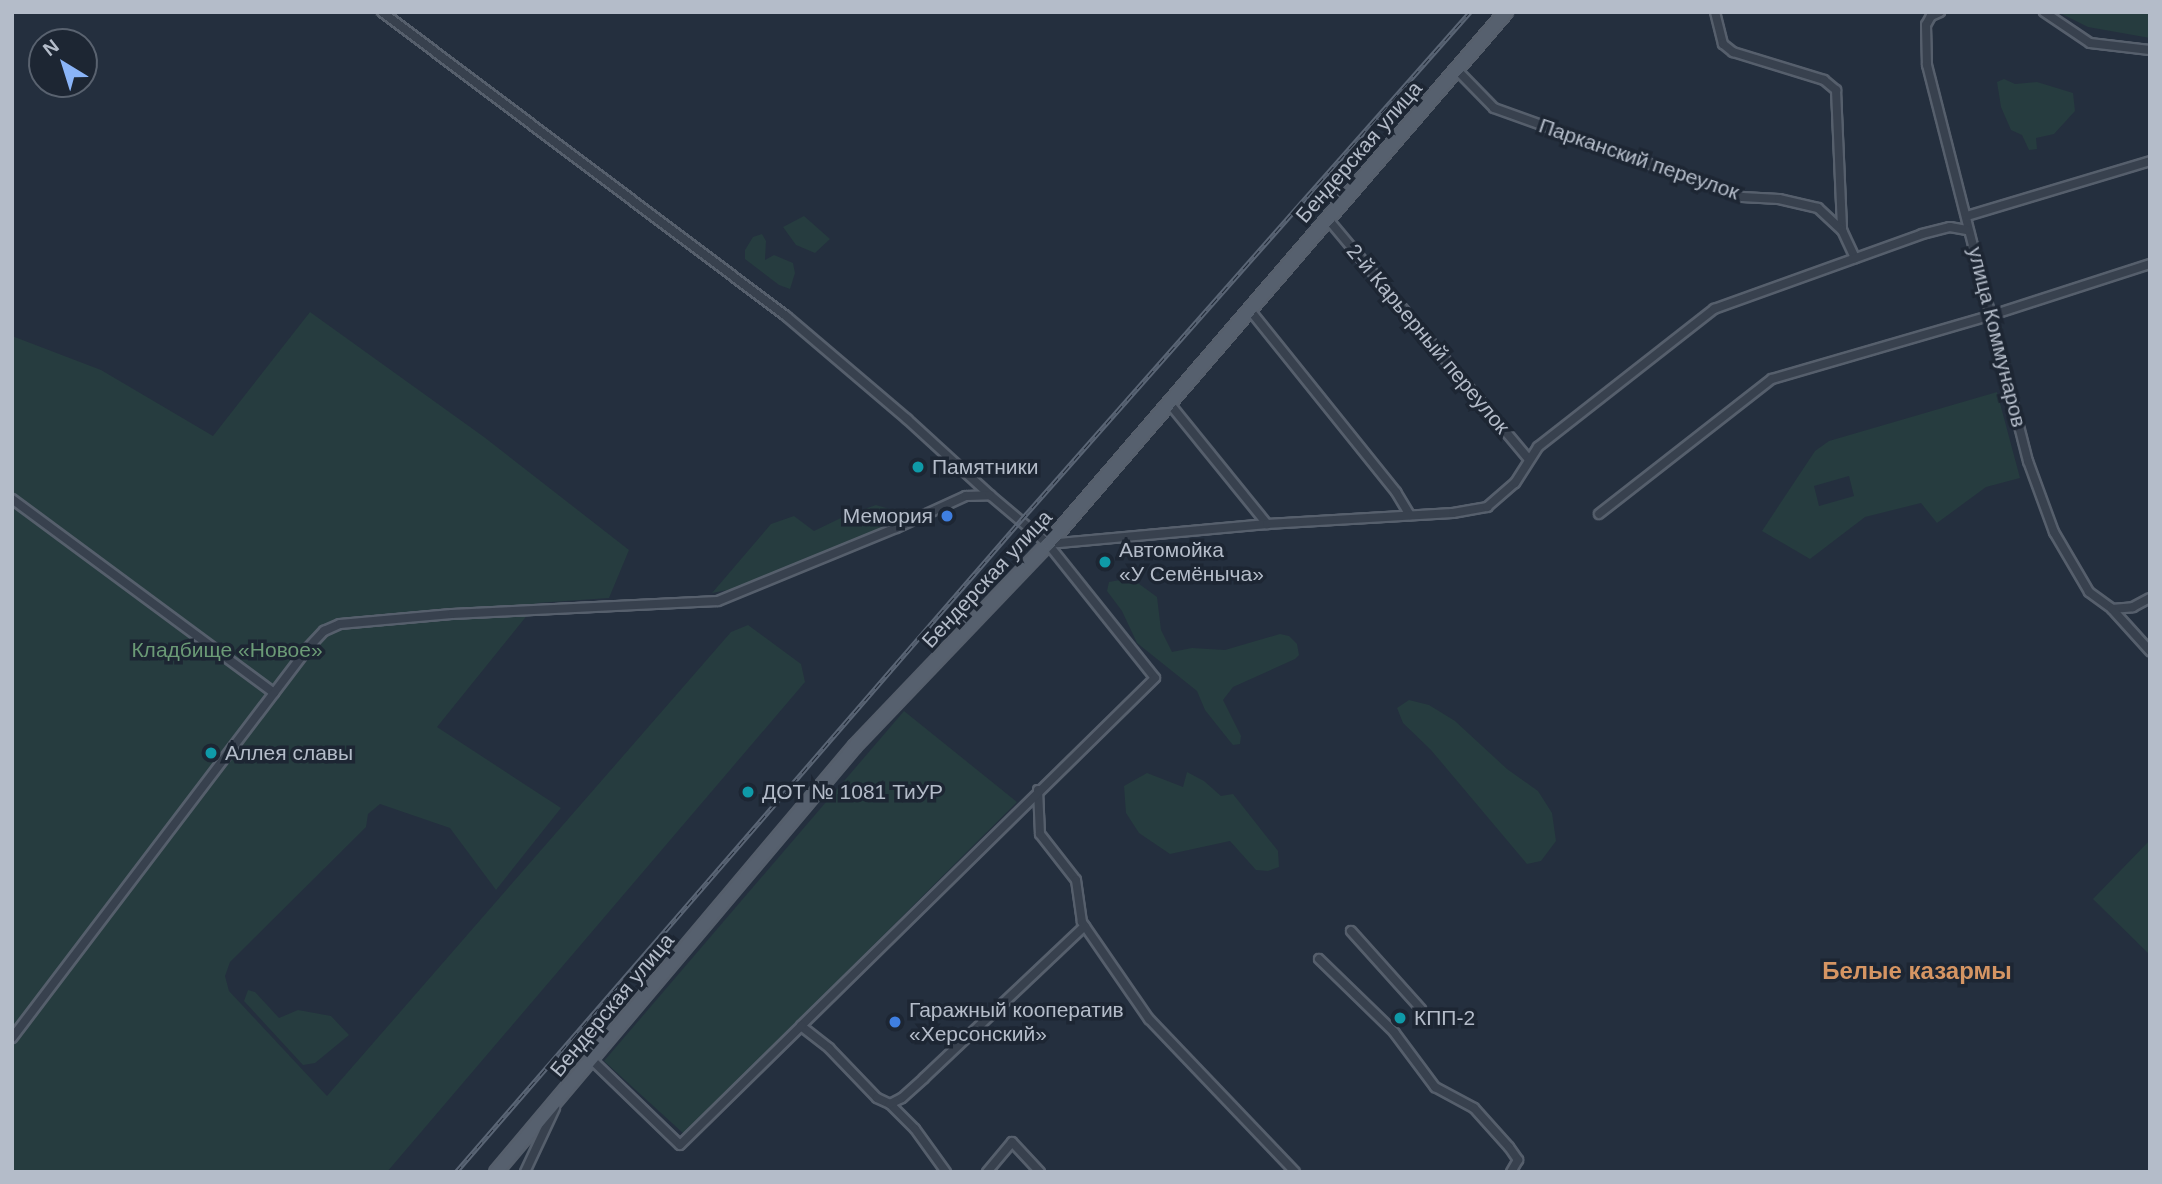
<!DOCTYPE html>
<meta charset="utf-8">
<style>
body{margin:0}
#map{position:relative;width:2162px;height:1184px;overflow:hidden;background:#242f3e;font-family:Helvetica,sans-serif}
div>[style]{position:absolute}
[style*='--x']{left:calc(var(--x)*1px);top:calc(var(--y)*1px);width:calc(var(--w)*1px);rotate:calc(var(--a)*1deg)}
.green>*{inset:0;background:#263c3f}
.roads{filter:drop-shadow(2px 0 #565f6c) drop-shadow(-2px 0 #565f6c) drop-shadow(0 2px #565f6c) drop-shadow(0 -2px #565f6c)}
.street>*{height:8px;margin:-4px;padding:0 4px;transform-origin:4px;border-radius:4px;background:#38414e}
.primary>*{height:12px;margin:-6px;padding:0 6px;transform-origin:6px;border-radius:6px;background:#56606e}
.rail>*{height:5px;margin-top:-2.5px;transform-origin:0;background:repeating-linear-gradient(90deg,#1d2633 0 8px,#5a6575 0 16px);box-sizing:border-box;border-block:2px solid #5a6575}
.dots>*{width:19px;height:19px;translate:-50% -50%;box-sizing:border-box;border:4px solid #1d2633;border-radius:50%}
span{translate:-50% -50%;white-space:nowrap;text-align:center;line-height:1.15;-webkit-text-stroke:7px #1d2633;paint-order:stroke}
.street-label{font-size:21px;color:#b4bcc9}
.poi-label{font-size:21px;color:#b4bcc9}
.left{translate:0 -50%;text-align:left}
.right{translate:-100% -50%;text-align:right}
.park-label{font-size:21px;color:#6b9a76}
.quarter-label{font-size:24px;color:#d59563;font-weight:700}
.frame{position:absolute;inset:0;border:14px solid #b4bcc9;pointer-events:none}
.north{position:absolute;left:28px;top:28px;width:70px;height:70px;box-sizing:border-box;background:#1d2633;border:2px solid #59626f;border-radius:50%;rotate:322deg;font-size:19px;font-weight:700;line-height:28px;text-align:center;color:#b4bcc9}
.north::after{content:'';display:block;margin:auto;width:24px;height:32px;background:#8ab4f8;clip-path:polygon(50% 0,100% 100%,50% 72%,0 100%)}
</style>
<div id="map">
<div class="green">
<i style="clip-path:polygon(2058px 12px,2150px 12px,2150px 38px,2088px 27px)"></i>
<i style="clip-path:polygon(2004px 79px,2015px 84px,2037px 82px,2073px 93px,2075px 111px,2054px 134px,2036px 138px,2037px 149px,2029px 150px,2022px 135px,2011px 130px,2001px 107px,1997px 82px)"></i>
<i style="clip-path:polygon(804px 216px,830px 239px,815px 253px,796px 245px,783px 227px)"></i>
<i style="clip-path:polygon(762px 234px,766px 241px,765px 260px,774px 255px,793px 263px,795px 273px,790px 289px,779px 285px,745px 259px,745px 250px,753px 237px)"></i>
<i style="clip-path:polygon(310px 312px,484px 437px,629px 550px,609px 598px,537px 603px,437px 727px,561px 808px,496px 890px,450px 828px,380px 804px,368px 814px,366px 827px,230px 962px,225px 976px,229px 991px,327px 1096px,731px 632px,748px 625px,801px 664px,805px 682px,387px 1172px,12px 1172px,12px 336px,101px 370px,213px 436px)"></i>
<i style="clip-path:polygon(evenodd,1997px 392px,2020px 478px,1986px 487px,1937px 523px,1921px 503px,1865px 517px,1810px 559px,1762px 531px,1815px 451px,1829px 441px,1997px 392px,1849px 476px,1854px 496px,1819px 506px,1814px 486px,1849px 476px)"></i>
<i style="clip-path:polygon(876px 505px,893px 510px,889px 525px,765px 579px,738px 588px,712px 593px,771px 524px,794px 516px,814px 531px,845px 516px)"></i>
<i style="clip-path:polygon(1131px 578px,1157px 597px,1161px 630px,1172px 652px,1192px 648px,1225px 650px,1280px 634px,1289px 636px,1297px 644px,1299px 655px,1295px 659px,1233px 687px,1223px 700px,1241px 736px,1240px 744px,1233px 745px,1228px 739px,1205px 710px,1197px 691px,1137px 643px,1122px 611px,1107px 591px,1109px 582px)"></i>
<i style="clip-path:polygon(1409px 700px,1429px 705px,1455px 721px,1507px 769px,1538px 791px,1552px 813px,1556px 841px,1541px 861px,1527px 864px,1431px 750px,1403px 723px,1397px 708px)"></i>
<i style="clip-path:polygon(904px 711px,1017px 802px,684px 1134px,604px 1061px)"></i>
<i style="clip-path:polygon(1187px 772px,1204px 781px,1221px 796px,1233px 794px,1278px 851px,1279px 867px,1268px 871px,1256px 870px,1230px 841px,1170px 854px,1139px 833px,1126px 813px,1124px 786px,1147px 773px,1183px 787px)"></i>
<i style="clip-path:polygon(2150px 840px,2150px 955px,2093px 899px)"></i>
<i style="clip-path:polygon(248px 990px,255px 992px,279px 1018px,298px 1010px,331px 1016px,349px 1035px,315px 1063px,303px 1065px,244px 1001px)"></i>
</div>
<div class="roads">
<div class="street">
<i style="--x:382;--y:12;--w:506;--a:36.96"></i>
<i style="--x:786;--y:316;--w:159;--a:40.4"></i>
<i style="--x:907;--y:419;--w:113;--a:42.5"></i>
<i style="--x:1715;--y:12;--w:33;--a:76"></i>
<i style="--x:1723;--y:44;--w:13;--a:39"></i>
<i style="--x:1733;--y:52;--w:95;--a:17.1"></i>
<i style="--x:1824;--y:80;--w:16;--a:40"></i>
<i style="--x:1836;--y:90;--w:140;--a:87.5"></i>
<i style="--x:1940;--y:12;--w:10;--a:156"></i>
<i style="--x:1931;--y:16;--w:10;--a:119"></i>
<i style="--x:1926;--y:25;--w:40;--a:88.6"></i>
<i style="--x:1927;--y:65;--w:409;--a:75.7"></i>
<i style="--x:2028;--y:461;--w:76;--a:69.9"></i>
<i style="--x:2054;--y:532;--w:69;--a:59.7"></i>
<i style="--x:2089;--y:592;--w:29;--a:36"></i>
<i style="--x:2112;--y:609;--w:21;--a:-5"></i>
<i style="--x:2133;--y:607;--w:19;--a:-28"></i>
<i style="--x:2044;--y:12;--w:55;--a:34"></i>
<i style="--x:2090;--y:43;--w:60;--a:6.7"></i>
<i style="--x:1456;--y:69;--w:54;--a:45.7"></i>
<i style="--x:1494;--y:108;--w:263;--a:19.7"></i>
<i style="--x:1742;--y:197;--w:37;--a:3"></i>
<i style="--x:1779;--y:199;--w:40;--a:13"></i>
<i style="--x:1818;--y:208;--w:33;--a:43"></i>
<i style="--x:1842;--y:230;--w:31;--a:65"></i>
<i style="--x:1967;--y:216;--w:191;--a:-16.7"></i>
<i style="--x:1327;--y:218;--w:315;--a:50.1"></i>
<i style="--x:1249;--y:309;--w:235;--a:51.2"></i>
<i style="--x:1396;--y:492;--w:27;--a:59"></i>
<i style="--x:1169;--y:403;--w:156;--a:51"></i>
<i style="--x:12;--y:499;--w:326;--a:36.5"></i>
<i style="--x:1599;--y:514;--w:219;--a:-38"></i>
<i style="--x:1772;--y:379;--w:229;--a:-16.2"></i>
<i style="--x:1992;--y:315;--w:166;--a:-17.9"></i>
<i style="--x:1048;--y:544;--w:220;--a:-5.2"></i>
<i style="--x:1267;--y:524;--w:186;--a:-3.4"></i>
<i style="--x:1453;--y:513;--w:35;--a:-10"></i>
<i style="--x:1487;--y:507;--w:37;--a:-41"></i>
<i style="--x:1515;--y:483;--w:43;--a:-57.4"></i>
<i style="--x:1538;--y:447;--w:224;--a:-38.1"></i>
<i style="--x:1714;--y:309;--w:221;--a:-19.8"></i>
<i style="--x:1922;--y:234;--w:29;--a:-14"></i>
<i style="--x:1950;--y:227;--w:17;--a:10"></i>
<i style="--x:2112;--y:609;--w:57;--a:47.9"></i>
<i style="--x:1038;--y:790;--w:44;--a:87.4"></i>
<i style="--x:1040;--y:834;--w:58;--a:52"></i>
<i style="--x:1076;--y:880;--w:42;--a:81.9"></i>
<i style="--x:1082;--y:922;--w:118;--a:55.4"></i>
<i style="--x:1149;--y:1019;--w:211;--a:46.3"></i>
<i style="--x:1351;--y:931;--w:105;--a:48.1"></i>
<i style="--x:1319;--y:959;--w:105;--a:44.2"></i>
<i style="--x:1394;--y:1032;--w:69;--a:53.3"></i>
<i style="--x:1435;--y:1087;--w:44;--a:28.3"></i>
<i style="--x:1474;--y:1108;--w:52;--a:48.1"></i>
<i style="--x:1509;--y:1147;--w:16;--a:55"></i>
<i style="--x:1518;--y:1160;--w:14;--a:120"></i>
<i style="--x:12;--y:1038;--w:488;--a:-52.8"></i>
<i style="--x:307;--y:649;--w:25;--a:-47"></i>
<i style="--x:324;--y:631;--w:17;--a:-24"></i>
<i style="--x:340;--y:624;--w:112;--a:-5.1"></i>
<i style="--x:452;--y:614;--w:266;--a:-2.8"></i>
<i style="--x:718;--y:601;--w:192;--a:-22.3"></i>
<i style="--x:896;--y:528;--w:77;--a:-24.6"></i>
<i style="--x:966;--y:496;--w:24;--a:-2"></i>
<i style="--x:990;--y:495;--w:76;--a:40.2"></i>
<i style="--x:1048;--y:544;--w:171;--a:51.4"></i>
<i style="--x:1155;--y:678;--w:496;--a:135.5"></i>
<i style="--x:801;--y:1026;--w:36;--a:38"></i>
<i style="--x:829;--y:1048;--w:69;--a:46.2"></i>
<i style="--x:877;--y:1098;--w:14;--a:25"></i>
<i style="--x:890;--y:1104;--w:35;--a:45"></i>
<i style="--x:915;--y:1129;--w:53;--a:54.2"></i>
<i style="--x:592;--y:1060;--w:122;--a:44"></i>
<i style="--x:680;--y:1145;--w:170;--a:-44.5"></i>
<i style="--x:890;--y:1104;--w:13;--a:-27"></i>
<i style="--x:902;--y:1098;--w:30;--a:-42"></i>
<i style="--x:924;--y:1078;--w:221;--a:-43.4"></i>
<i style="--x:525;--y:1172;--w:71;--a:-64.9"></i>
<i style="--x:987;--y:1172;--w:39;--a:-50"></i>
<i style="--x:1012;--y:1142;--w:41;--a:47"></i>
</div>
<div class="primary">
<i style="--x:496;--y:1172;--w:557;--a:-49.88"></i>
<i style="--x:855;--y:746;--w:279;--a:-46.3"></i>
<i style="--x:1048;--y:544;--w:702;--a:-49.27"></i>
</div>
</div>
<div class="rail">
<i style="--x:456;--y:1172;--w:863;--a:-49.09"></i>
<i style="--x:1021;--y:520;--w:678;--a:-48.53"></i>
</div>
<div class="dots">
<i style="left:918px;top:467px;background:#0f9aa8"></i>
<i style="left:947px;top:516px;background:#3f7fe0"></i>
<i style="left:1105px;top:562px;background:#0f9aa8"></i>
<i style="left:211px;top:753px;background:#0f9aa8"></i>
<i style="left:748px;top:792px;background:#0f9aa8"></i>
<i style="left:1400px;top:1018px;background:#0f9aa8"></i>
<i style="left:895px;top:1022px;background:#3f7fe0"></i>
</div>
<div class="street-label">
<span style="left:1359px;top:152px;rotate:-49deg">Бендерская улица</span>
<span style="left:1639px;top:159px;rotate:19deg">Парканский переулок</span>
<span style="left:1997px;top:337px;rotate:76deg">улица Коммунаров</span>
<span style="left:1428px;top:339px;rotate:50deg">2-й Карьерный переулок</span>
<span style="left:987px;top:579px;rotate:-47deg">Бендерская улица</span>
<span style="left:612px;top:1005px;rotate:-50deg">Бендерская улица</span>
</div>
<div class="poi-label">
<span class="left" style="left:932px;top:467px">Памятники</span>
<span class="right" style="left:933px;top:516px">Мемория</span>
<span class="left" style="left:1119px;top:562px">Автомойка<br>«У Семёныча»</span>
<span class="left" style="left:225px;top:753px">Аллея славы</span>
<span class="left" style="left:762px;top:792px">ДОТ № 1081 ТиУР</span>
<span class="left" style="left:909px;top:1022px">Гаражный кооператив<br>«Херсонский»</span>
<span class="left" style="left:1414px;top:1018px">КПП-2</span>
</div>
<div class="park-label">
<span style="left:227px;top:650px">Кладбище «Новое»</span>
</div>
<div class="quarter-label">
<span style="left:1917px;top:971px">Белые казармы</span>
</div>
<div class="frame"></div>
<div class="north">N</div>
</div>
